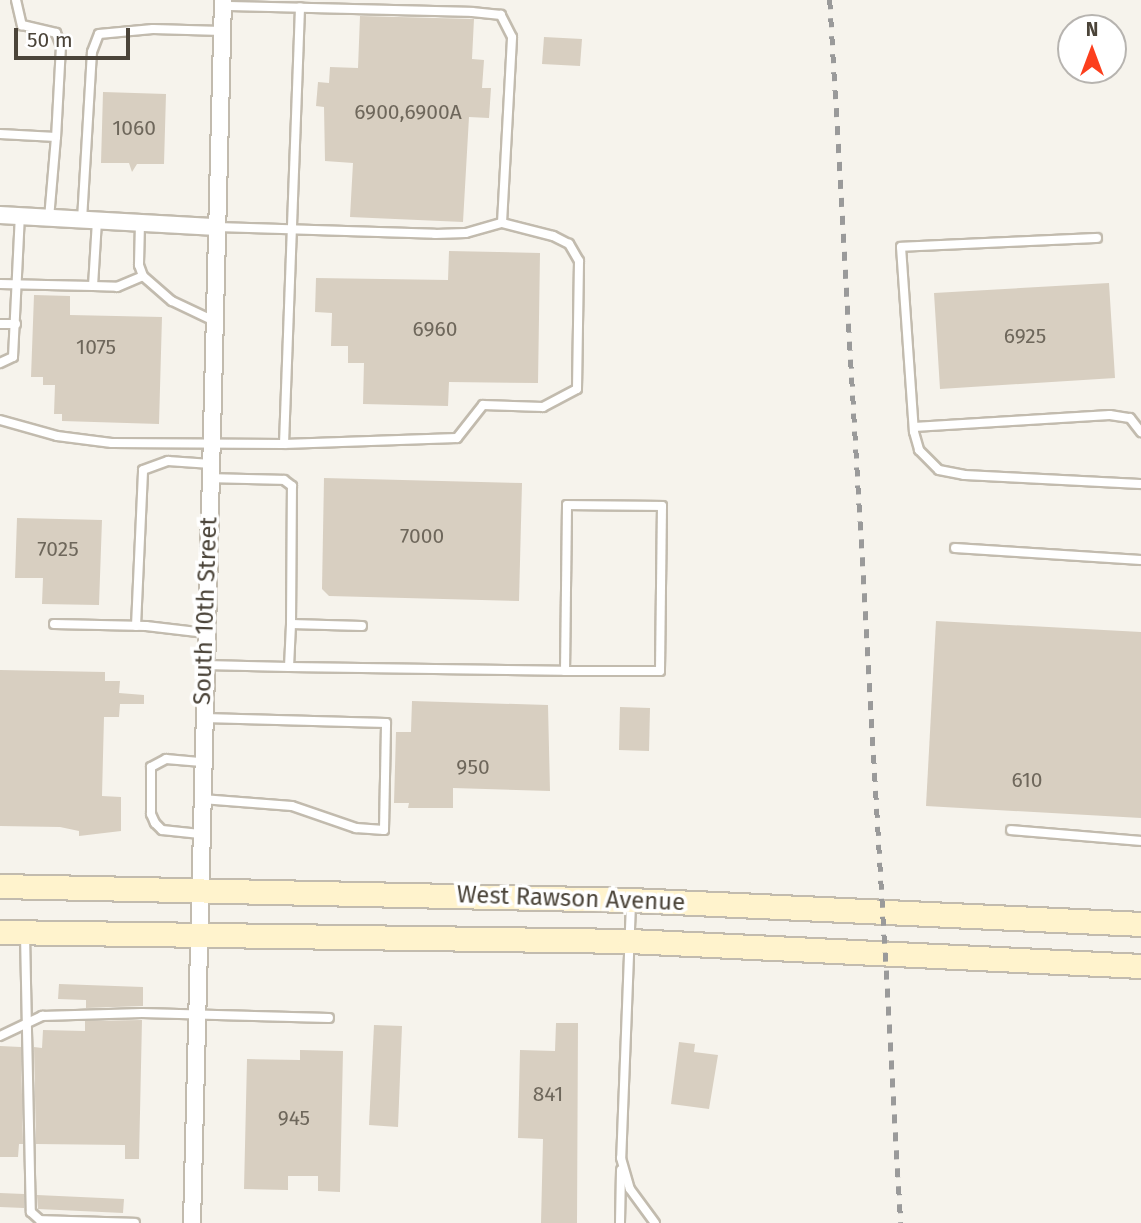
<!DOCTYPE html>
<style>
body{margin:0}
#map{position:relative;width:1141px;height:1223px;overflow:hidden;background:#f6f3ec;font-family:"Fira Sans",sans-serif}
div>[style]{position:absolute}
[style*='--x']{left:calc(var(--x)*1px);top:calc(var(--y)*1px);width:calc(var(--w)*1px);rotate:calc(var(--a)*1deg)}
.building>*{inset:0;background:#d8cfc1}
.roads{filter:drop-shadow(2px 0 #c2bbae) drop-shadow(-2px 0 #c2bbae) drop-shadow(0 2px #c2bbae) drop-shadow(0 -2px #c2bbae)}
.lane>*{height:8px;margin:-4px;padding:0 4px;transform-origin:4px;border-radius:4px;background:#fff}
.street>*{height:16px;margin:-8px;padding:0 8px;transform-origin:8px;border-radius:8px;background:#fff}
.secondary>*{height:23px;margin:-11.5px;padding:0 11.5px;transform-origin:11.5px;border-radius:11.5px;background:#fff3cd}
.rail>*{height:4.5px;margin-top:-2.25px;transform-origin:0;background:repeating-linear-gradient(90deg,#9a9a9a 0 9px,transparent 0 18px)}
span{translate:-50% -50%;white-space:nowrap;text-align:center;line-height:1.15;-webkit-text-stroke:7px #fff;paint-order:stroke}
.number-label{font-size:21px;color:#6e675b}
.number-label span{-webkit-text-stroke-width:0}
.street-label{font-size:24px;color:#4b4439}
.north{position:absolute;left:1057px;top:14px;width:70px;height:70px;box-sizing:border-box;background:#fff;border:2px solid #b7b4b0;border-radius:50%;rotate:0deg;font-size:19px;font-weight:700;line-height:28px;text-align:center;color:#4b4439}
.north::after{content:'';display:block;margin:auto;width:24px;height:32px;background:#fc3f1d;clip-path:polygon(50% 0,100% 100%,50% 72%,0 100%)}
.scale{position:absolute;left:14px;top:28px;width:116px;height:32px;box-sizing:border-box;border:4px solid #4b4439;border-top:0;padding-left:9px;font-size:21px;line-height:24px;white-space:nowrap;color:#4b4439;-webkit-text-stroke:5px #fff;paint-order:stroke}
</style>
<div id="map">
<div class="building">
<i style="clip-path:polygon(360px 16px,474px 19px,472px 59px,484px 60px,482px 88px,491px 88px,489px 118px,469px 117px,463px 222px,350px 217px,353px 163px,325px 161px,324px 107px,316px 106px,318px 82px,329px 83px,330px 67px,358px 68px)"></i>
<i style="clip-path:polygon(544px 37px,582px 39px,580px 66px,542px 64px)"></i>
<i style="clip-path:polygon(103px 92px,166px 94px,164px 164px,137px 164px,132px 172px,129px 163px,101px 163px)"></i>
<i style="clip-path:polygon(449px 251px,540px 253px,538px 383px,449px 382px,448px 406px,363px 404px,364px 363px,348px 363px,348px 346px,331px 346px,332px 313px,315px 312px,316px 278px,448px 280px)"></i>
<i style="clip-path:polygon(1109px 283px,1115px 378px,940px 389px,934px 293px)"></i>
<i style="clip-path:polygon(34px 295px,70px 296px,70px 315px,162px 317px,159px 424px,62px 421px,62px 414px,54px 414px,55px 385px,43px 385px,43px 377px,31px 377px)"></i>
<i style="clip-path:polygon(324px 478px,522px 483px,519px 601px,329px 596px,322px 589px)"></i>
<i style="clip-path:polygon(17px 518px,102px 520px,99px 605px,42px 604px,43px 578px,15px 578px)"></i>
<i style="clip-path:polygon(936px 621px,1141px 632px,1141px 818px,926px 806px)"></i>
<i style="clip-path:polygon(0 670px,105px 672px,105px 681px,120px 681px,119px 693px,144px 695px,144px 704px,120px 704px,119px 717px,104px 717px,102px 796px,121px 797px,121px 831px,79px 836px,79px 831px,60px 827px,0 826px)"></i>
<i style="clip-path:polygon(412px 701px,548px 705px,550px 791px,453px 788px,453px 808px,408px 808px,409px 803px,394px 803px,396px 732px,411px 732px)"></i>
<i style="clip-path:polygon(620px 707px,650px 708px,649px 751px,619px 750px)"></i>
<i style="clip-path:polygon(59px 984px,143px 987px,143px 1006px,86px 1008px,86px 1000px,58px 999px)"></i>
<i style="clip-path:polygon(142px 1020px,139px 1159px,125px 1159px,125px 1145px,36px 1144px,34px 1047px,42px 1048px,43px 1030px,85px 1031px,85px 1021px)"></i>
<i style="clip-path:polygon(556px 1023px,578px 1023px,577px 1223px,541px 1223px,543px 1139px,518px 1138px,520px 1050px,555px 1051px)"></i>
<i style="clip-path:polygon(374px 1025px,402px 1026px,398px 1127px,369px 1125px)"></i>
<i style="clip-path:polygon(679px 1042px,695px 1044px,694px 1052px,718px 1055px,709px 1109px,671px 1104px)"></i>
<i style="clip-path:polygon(0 1046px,21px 1047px,23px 1144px,19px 1144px,18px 1157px,0 1157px)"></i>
<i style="clip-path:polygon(300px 1050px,343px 1051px,340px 1192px,318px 1191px,318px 1176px,288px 1176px,288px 1190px,244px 1189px,247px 1059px,300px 1060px)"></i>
<i style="clip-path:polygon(0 1193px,24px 1194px,24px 1208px,0 1207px)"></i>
<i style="clip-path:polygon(37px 1195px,124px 1199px,123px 1213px,38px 1209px)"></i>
</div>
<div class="roads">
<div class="lane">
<i style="--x:16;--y:0;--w:26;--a:77"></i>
<i style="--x:22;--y:25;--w:35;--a:13"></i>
<i style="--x:56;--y:33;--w:14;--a:69"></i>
<i style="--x:61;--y:46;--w:91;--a:93.1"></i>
<i style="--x:0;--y:134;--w:56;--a:3.1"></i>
<i style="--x:56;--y:137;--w:81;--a:94.9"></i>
<i style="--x:82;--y:220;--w:168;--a:-86.6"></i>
<i style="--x:92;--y:52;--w:19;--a:-69"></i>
<i style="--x:99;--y:34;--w:54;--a:-5.3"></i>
<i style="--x:153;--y:29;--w:69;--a:1.7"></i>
<i style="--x:140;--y:223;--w:42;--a:91.4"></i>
<i style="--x:139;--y:265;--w:12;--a:70"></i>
<i style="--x:143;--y:276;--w:38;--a:41"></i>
<i style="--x:172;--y:301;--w:47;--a:25.5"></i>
<i style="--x:217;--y:227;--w:218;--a:1.8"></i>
<i style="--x:435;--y:234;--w:31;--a:-2"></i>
<i style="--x:466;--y:233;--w:37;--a:-16"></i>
<i style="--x:502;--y:223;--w:186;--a:-86.9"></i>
<i style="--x:512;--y:37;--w:25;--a:-117"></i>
<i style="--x:501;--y:15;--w:29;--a:-174"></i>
<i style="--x:472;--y:12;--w:249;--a:-178.6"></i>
<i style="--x:1097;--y:238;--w:196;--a:177.4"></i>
<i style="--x:901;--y:247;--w:185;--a:86"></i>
<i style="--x:914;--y:432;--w:19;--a:74"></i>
<i style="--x:919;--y:450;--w:28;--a:45"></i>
<i style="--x:939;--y:470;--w:25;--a:11"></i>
<i style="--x:964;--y:475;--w:177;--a:2.9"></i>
<i style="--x:0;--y:284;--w:93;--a:1.2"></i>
<i style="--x:93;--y:286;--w:66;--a:-86.5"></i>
<i style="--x:93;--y:286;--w:24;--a:2"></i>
<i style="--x:117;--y:287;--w:28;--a:-23"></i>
<i style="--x:0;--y:324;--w:16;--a:0"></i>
<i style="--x:0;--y:363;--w:14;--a:-25"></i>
<i style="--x:13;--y:357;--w:141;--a:-87.2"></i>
<i style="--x:0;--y:420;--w:59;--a:15.7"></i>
<i style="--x:57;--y:436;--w:55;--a:7.3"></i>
<i style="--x:112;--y:443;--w:172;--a:0.3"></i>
<i style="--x:284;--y:444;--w:173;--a:-2"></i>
<i style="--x:457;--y:438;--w:42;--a:-51.8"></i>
<i style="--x:483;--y:405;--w:60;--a:1.9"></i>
<i style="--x:543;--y:407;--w:38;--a:-28"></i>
<i style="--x:577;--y:389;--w:128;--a:-89.1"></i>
<i style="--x:579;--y:261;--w:20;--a:-120"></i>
<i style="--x:569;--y:244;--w:18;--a:-153"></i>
<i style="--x:553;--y:236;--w:53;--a:-165.7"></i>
<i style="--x:914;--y:427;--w:196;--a:-3.5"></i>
<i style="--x:1110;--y:415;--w:20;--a:9"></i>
<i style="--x:1130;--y:418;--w:18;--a:52"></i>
<i style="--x:284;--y:444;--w:437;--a:-87.9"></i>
<i style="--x:955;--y:548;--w:186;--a:3.7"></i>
<i style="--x:54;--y:624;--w:92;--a:1.2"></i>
<i style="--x:146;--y:626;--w:60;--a:6.7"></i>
<i style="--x:291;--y:624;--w:71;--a:1.6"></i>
<i style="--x:136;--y:626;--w:156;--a:-87.4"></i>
<i style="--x:143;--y:470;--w:27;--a:-20"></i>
<i style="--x:168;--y:461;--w:43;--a:4"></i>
<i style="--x:205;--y:665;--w:84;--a:1.4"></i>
<i style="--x:289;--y:667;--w:43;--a:-87.3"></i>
<i style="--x:291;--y:624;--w:138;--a:-89.6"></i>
<i style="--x:292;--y:486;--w:10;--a:-143"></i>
<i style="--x:284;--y:480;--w:74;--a:-178.5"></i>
<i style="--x:289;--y:667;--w:276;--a:0.8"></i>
<i style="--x:565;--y:671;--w:166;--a:-89.3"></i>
<i style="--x:567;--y:505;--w:95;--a:0.6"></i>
<i style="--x:662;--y:506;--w:165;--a:90.7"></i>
<i style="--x:660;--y:671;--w:95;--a:180"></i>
<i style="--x:202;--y:799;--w:90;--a:4.4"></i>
<i style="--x:292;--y:806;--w:68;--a:19"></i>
<i style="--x:356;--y:828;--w:28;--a:4"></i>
<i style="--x:384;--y:830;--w:107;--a:-88.9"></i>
<i style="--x:386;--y:723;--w:182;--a:-178.4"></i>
<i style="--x:1011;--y:830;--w:130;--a:4.8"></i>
<i style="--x:200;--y:834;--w:38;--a:-174"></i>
<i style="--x:162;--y:830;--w:10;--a:-135"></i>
<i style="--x:155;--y:823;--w:10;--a:-114"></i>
<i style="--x:151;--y:814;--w:47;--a:-90"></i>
<i style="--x:151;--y:767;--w:17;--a:-28"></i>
<i style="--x:166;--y:759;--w:36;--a:5"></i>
<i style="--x:631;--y:903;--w:255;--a:92.2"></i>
<i style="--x:621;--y:1158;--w:32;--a:74"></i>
<i style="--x:630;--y:1189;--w:42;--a:53.7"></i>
<i style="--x:25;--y:935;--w:277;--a:88.8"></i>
<i style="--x:31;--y:1212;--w:12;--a:42"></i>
<i style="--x:40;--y:1220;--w:95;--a:1.8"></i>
<i style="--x:0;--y:1036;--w:47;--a:-25.5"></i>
<i style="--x:42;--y:1016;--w:100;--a:-1.7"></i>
<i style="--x:142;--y:1013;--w:187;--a:1.5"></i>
<i style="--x:620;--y:1223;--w:53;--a:-88.9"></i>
</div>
<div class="street">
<i style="--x:0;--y:215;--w:217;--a:3.2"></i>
<i style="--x:192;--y:1223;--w:1223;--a:-88.55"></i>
</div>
<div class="secondary">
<i style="--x:0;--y:886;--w:631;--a:1.27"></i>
<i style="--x:631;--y:900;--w:511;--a:2.69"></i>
<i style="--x:0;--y:932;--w:630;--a:0.82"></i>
<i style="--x:630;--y:941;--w:512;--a:2.8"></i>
</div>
</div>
<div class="rail">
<i style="--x:830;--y:0;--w:1225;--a:86.68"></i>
</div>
<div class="number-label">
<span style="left:408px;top:112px">6900,6900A</span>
<span style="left:134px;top:128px">1060</span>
<span style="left:435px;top:329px">6960</span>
<span style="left:1025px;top:336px">6925</span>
<span style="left:96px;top:347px">1075</span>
<span style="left:422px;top:536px">7000</span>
<span style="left:58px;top:549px">7025</span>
<span style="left:473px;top:767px">950</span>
<span style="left:1027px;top:780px">610</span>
<span style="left:548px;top:1094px">841</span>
<span style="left:294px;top:1118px">945</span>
</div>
<div class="street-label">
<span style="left:206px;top:611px;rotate:-88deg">South 10th Street</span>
<span style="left:571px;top:899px;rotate:2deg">West Rawson Avenue</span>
</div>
<div class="north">N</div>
<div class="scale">50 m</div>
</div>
